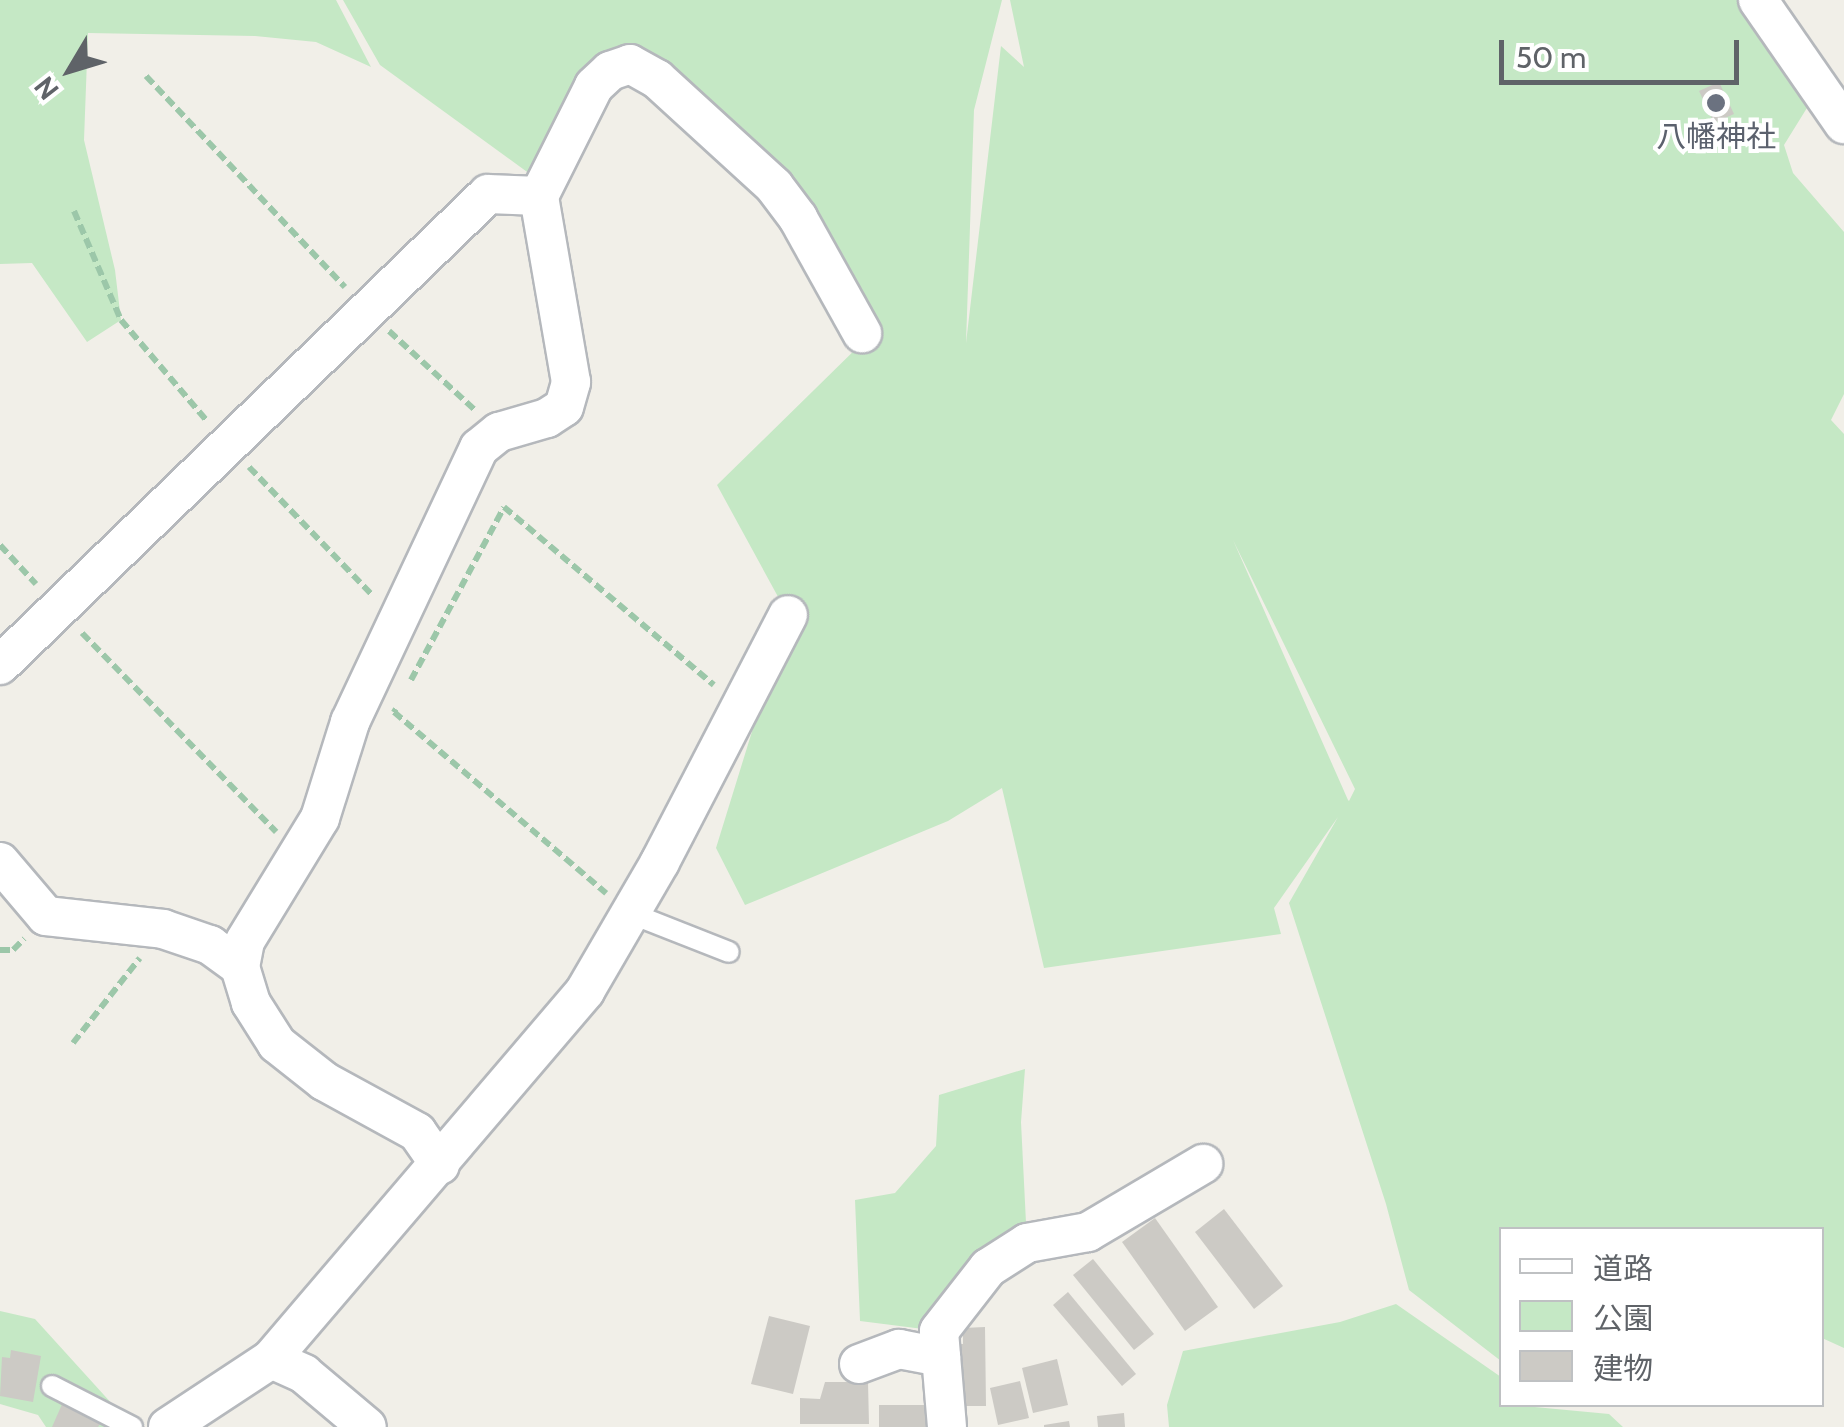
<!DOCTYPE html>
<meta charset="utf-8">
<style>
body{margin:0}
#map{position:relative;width:1844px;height:1427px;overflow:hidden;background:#f1efe8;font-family:Cabin,"Noto Sans JP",sans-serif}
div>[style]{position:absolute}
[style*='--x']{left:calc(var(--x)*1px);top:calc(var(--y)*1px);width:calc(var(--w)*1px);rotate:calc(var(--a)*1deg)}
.green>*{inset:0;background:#c5e8c5}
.building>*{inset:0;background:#cccac5}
.path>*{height:6px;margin-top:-3px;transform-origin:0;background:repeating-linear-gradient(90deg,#9cc7a9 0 10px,transparent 0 15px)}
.roads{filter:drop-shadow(2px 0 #b5b8bc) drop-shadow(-2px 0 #b5b8bc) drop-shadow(0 2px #b5b8bc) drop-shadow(0 -2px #b5b8bc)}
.service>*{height:20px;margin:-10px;padding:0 10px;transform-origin:10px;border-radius:10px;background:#fff}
.minor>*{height:38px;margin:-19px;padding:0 19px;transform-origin:19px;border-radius:19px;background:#fff}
.dots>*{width:28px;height:28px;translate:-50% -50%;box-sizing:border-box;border:5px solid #fff;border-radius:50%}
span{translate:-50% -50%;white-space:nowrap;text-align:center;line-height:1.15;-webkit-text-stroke:8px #fff;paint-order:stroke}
.worship-label{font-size:30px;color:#5b616d}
.legend{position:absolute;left:1499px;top:1227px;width:325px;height:180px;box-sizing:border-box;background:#fff;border:2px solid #bfc1c3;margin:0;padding:12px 18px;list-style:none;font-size:30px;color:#5f6368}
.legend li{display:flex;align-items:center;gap:20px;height:50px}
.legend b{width:50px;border:2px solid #bfc1c3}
.north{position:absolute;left:20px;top:20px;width:100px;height:100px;-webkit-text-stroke:8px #fff;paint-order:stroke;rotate:232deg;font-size:28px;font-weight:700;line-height:40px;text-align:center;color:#5f6368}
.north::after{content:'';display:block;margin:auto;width:35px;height:45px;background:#5f6368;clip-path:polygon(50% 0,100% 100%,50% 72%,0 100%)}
.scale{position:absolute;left:1499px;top:40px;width:240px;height:45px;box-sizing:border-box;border:5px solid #5f6368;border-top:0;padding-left:12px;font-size:30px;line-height:35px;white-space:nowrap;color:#5f6368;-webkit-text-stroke:8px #fff;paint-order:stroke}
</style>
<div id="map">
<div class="green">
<i style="clip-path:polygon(0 0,336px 0,371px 67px,316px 42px,255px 36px,88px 33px,84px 140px,115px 270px,121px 320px,87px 342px,32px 263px,0 264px)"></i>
<i style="clip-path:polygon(evenodd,343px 0,1002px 0,974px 110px,966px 343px,1001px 46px,1024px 67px,1010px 0,1758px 0,1815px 95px,1784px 145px,1793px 173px,1844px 232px,1844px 394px,1831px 420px,1844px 434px,1844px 1348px,1822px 1338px,1822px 1230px,1502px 1230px,1501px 1361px,1409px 1290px,1386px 1204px,1289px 903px,1338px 817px,1274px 908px,1281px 934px,1044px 968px,1002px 788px,948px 821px,745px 905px,716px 848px,788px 615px,717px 485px,867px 338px,794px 212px,630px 64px,545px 185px,380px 65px,343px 0,1233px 540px,1355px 789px,1349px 801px,1348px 800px,1233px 540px)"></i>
<i style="clip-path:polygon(1025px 1069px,1021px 1122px,1027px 1243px,939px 1331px,860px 1321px,855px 1200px,895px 1193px,936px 1146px,939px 1095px)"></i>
<i style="clip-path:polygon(1396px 1304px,1501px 1377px,1502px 1404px,1609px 1414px,1623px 1427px,1169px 1427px,1167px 1405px,1183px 1351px,1340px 1322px)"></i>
<i style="clip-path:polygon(0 1311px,35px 1319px,133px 1427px,46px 1427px,38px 1415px,0 1404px)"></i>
</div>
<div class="building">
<i style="clip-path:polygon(1719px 82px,1734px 114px,1714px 123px,1699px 91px)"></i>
<i style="clip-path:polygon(1224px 1209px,1283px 1286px,1254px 1309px,1195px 1232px)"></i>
<i style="clip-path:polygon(1155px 1218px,1218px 1307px,1185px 1331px,1122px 1242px)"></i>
<i style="clip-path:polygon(1093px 1259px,1154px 1334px,1134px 1350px,1073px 1275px)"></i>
<i style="clip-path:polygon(1068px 1292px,1136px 1374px,1122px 1386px,1053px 1305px)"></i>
<i style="clip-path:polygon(769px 1316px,810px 1326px,793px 1394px,751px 1384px)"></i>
<i style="clip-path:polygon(985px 1327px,986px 1406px,955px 1406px,954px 1344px,963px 1344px,963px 1328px)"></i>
<i style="clip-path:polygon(11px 1350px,41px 1356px,33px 1402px,0 1396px,2px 1357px,10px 1358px)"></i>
<i style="clip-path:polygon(1057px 1359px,1068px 1405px,1033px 1413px,1022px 1368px)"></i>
<i style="clip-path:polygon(1020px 1381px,1029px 1418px,998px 1425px,990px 1388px)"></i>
<i style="clip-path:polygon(825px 1382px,868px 1382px,869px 1424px,800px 1424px,800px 1398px,820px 1399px)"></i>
<i style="clip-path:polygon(63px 1402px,100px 1424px,98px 1427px,52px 1427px)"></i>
<i style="clip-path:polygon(879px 1405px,931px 1405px,932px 1427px,879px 1427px)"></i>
<i style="clip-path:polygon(1124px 1413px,1125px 1427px,1098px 1427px,1097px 1416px)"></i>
<i style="clip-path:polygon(1069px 1421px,1070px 1427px,1044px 1427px,1044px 1425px)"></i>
</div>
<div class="path">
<i style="--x:146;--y:76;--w:290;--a:46.7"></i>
<i style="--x:74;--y:211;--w:119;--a:66.7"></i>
<i style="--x:121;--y:320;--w:133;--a:49.6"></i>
<i style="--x:389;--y:331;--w:118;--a:42.6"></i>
<i style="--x:249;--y:467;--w:178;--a:46.1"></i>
<i style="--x:0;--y:545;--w:53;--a:47.3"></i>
<i style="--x:82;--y:633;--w:278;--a:45.7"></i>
<i style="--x:411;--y:680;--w:196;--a:-61.7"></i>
<i style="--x:504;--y:507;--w:275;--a:40.3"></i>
<i style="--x:396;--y:709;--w:4;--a:124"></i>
<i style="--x:394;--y:712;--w:279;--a:40.5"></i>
<i style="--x:0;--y:950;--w:13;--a:0"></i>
<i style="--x:13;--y:950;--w:16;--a:-45"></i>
<i style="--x:73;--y:1043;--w:108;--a:-51.8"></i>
</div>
<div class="roads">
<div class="service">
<i style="--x:630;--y:913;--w:106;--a:21.5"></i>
<i style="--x:52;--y:1386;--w:90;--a:27.1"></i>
</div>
<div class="minor">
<i style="--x:1758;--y:0;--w:151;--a:55.3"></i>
<i style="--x:0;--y:665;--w:678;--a:-43.98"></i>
<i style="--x:488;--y:194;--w:51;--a:2.2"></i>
<i style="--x:0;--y:862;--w:71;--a:49.6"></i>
<i style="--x:46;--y:916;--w:118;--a:6.3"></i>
<i style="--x:163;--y:929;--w:50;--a:18.8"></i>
<i style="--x:210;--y:945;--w:37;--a:36"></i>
<i style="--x:440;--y:1165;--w:40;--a:-124.9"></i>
<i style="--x:417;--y:1132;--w:106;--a:-151.3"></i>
<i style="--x:324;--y:1081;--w:60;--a:-141.8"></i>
<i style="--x:277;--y:1044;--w:49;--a:-122.4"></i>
<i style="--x:251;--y:1003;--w:38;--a:-107"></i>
<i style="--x:240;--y:967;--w:26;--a:-79"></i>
<i style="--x:245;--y:941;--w:144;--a:-58.6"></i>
<i style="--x:320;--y:818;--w:101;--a:-72.6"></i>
<i style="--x:350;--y:722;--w:303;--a:-64.8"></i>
<i style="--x:479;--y:448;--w:26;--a:-39"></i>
<i style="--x:499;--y:432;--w:50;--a:-16.3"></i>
<i style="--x:547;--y:418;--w:20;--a:-33"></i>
<i style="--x:564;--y:407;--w:26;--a:-74"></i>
<i style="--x:571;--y:382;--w:189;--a:-99.8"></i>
<i style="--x:539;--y:196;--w:123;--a:-63.4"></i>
<i style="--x:594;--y:86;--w:22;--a:-43"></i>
<i style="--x:610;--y:71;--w:21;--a:-19"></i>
<i style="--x:630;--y:64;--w:31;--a:29"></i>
<i style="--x:657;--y:79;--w:159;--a:42.4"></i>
<i style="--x:774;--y:186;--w:40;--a:53"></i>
<i style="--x:798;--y:218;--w:132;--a:60.9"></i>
<i style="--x:271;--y:1359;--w:484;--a:-49.5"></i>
<i style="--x:585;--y:991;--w:149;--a:-59.8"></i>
<i style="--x:660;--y:862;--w:278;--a:-62.6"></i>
<i style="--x:859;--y:1364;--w:43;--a:-20.6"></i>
<i style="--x:899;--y:1349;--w:43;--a:10.8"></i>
<i style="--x:168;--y:1427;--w:123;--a:-33.4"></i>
<i style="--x:271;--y:1359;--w:36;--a:24"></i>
<i style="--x:304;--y:1374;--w:82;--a:40.1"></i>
<i style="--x:947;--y:1427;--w:96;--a:-94.8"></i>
<i style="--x:939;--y:1331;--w:80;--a:-52.1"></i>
<i style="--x:988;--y:1268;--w:46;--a:-32.7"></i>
<i style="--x:1027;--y:1243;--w:62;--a:-10.2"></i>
<i style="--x:1088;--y:1232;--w:134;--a:-30.6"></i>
</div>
</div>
<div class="dots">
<i style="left:1716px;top:103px;background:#6b7280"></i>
</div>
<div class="worship-label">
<span style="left:1716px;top:137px">八幡神社</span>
</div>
<ul class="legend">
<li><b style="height:12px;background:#fff"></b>道路</li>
<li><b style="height:28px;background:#c5e8c5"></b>公園</li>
<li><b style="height:28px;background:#cccac5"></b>建物</li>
</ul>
<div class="north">N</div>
<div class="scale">50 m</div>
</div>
